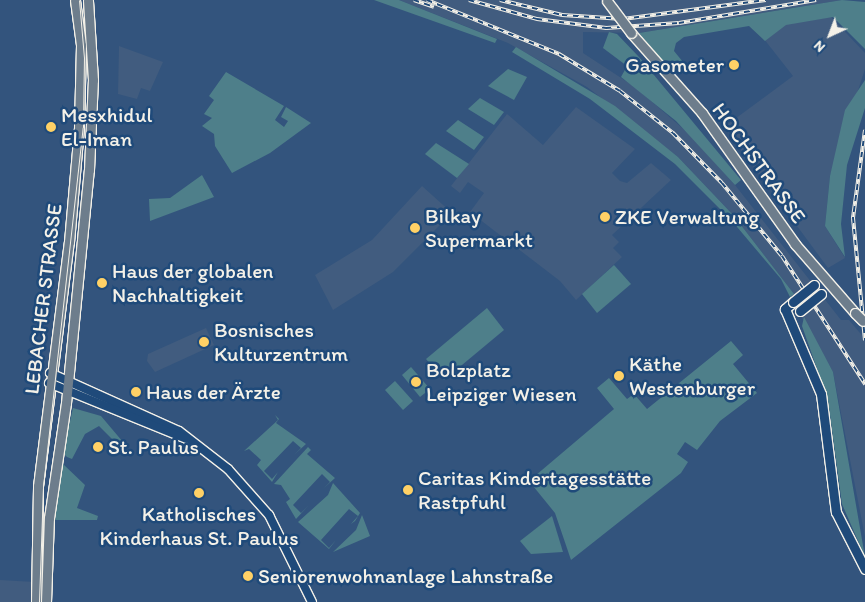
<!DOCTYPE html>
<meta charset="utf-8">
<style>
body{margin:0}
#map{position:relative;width:865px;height:602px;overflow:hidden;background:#33547d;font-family:Itim,sans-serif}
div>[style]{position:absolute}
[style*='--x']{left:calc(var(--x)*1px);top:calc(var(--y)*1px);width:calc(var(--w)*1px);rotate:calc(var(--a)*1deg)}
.built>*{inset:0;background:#415c7f}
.green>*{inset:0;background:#4e7f8a}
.roads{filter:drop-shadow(1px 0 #f4f1e8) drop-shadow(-1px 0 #f4f1e8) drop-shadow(0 1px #f4f1e8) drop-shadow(0 -1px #f4f1e8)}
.tertiary>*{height:8px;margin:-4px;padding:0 4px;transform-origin:4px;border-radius:4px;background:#1f4a7a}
.secondary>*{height:9px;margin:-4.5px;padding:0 4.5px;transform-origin:4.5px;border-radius:4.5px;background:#1f4a7a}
.primary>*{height:9px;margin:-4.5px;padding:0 4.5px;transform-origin:4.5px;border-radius:4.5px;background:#6d7d8c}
.tram>*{height:1px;margin:-0.5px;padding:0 0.5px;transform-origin:0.5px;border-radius:0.5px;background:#f4f1e8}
.rail>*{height:4px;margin-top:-2px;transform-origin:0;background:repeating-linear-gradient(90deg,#1f4a7a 0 5.5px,#f4f1e8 0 11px);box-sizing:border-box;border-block:1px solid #f4f1e8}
.bridges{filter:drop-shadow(1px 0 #f4f1e8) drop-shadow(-1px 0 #f4f1e8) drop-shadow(0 1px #f4f1e8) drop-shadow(0 -1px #f4f1e8)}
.secondary-bridge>*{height:9px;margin:-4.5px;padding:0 4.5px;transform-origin:4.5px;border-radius:4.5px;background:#1f4a7a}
.primary-bridge>*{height:9px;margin:-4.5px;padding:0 4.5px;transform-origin:4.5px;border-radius:4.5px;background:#6d7d8c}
.dots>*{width:14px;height:14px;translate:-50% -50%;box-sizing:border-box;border:2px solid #1f4a7a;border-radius:50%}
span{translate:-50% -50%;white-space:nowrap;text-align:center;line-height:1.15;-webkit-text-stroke:5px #1f4a7a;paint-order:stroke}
.poi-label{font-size:21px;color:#f4f1e8}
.right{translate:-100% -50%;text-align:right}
.left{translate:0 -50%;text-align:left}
.street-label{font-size:21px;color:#f4f1e8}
.north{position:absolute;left:805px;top:10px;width:50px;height:50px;-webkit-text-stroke:4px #1f4a7a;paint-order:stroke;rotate:223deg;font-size:14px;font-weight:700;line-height:20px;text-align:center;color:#f4f1e8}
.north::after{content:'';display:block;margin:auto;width:18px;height:22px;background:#f4f1e8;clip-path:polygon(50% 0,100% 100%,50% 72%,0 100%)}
</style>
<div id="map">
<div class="built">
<i style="clip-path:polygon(399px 0,842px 0,639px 33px,583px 32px,583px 53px,635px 87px,688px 133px,735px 185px,841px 320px,849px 320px,865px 339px,865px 537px,833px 372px,790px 297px,794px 294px,734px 216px,678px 157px,587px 87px,508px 43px)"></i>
<i style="clip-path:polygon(831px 17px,865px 53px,865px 69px,830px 176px,825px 226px,845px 258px,828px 268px,724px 127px,793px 76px,756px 29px)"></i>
<i style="clip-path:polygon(119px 46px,163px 62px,150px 91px,141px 88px,137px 99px,118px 94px)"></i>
<i style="clip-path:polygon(576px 107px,635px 149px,612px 173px,620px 181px,627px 183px,651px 163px,671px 180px,612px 235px,619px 242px,613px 248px,622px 257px,576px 300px,560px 281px,470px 212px,484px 193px,468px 182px,460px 193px,451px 186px,507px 114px,543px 145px)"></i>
<i style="clip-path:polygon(422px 186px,452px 213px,393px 272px,333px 310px,315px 275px,372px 240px)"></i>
<i style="clip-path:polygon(206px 328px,214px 345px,155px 372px,147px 361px,148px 354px)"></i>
<i style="clip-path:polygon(0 580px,35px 582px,34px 602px,0 602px)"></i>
</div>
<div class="green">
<i style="clip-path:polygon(374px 0,399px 0,497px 39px,495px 43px)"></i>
<i style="clip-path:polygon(842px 0,865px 2px,865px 49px,833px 17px,786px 25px,765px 41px,749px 26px,684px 37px,676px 43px,674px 51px,683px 62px,662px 60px,639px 33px)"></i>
<i style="clip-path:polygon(609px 32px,617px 34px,639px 57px,741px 180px,735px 185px,676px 121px,621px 77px,627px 66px,603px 48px)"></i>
<i style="clip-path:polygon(516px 47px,615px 106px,678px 157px,734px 216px,794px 294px,790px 297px,781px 279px,732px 221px,675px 164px,590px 99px,512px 52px)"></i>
<i style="clip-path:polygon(508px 69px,527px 77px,514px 100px,488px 86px)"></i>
<i style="clip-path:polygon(226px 72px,284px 106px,275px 120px,284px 127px,288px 121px,281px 117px,286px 107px,311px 123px,270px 153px,232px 173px,215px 146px,214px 134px,202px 126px,212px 118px,204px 114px,214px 100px,209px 96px)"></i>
<i style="clip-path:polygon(865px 80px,865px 108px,847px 165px,841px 224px,845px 257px,825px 226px,830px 176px,845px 110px)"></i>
<i style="clip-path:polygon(480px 98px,504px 112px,494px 125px,468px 109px)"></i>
<i style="clip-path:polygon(458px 120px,484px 137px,474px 150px,446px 131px)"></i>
<i style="clip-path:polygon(436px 143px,469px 164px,457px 178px,425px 154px)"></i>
<i style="clip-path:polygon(202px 175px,214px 197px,150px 221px,149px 199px,170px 198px)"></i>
<i style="clip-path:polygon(614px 265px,631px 284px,597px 313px,582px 294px)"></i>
<i style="clip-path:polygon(487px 308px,504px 330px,444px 380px,426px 359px)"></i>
<i style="clip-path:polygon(804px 317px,833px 372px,865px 557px,842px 504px,828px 400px,802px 326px)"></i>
<i style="clip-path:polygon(731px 341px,743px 355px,733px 364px,757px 393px,720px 421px,697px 450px,685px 442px,677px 454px,688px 462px,681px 473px,571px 560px,555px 513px,529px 481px,614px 409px,597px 388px,609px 378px,627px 399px,634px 394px,647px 409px)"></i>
<i style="clip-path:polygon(411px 367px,430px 389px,420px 397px,402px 375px)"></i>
<i style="clip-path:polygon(395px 381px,413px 401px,403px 410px,385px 390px)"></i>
<i style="clip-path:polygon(73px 408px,101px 416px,123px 442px,119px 446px,99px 426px,85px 434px,72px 459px,67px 457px,63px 453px)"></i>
<i style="clip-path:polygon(275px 415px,279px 419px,276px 423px,306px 444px,294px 455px,301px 448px,293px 441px,264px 471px,272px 479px,278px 472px,272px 482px,257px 465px,261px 460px,249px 449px,244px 451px,278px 420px)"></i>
<i style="clip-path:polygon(308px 447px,311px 450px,307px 454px,335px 478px,323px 489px,330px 482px,322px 474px,293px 505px,301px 513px,309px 505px,296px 519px,286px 502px,290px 499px,281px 485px,274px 484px)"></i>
<i style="clip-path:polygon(63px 464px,85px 485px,77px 508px,98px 516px,97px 520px,55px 520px)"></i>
<i style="clip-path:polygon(333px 483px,360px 513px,355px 521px,351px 524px,358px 516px,349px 509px,321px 540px,329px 548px,336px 540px,329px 549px,298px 522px,328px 495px)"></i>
<i style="clip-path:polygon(362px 515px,370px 536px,333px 552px,356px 530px)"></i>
<i style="clip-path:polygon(552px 516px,563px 552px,531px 554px,520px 541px)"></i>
</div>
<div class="roads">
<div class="tertiary">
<i style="--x:50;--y:373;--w:141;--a:24.2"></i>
<i style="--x:179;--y:431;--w:62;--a:37.8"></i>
<i style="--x:228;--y:469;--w:62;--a:48.3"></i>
<i style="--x:269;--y:515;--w:97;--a:63.7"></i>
<i style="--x:49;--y:383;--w:148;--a:22.2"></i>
</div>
<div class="secondary">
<i style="--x:793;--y:302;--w:11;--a:139"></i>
<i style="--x:785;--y:309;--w:92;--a:67"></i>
<i style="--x:821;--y:394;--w:119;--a:82.8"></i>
<i style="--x:836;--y:512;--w:64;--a:63"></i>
</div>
<div class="primary">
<i style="--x:631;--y:33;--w:107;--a:48.4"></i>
<i style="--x:702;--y:113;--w:161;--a:54.6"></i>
<i style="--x:795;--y:244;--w:91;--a:49"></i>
<i style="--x:36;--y:602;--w:116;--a:-89"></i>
<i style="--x:38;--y:486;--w:246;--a:-82.8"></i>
<i style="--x:69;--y:242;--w:115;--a:-85"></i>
<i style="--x:79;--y:127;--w:82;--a:-88.6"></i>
<i style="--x:81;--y:45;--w:45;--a:-97.6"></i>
<i style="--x:46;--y:602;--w:84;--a:-88"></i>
<i style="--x:49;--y:518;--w:116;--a:-81.6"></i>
<i style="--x:66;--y:403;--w:234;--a:-84.4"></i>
<i style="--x:89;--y:170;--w:90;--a:-87.5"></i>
<i style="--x:93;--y:80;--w:80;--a:-93.6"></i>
</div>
</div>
<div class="tram">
<i style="--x:39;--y:602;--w:115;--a:-88"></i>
<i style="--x:43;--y:487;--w:362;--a:-83.7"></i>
<i style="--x:83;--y:127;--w:69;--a:-89.2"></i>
<i style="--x:84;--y:58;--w:58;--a:-94.9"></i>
</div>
<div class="rail">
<i style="--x:414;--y:0;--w:21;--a:19"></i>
<i style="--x:427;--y:0;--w:143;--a:22.2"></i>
<i style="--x:559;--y:54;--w:71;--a:31.2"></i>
<i style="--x:620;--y:91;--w:68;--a:38.4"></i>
<i style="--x:673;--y:133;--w:70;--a:45.6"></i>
<i style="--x:722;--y:183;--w:94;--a:50.6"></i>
<i style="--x:782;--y:256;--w:153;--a:57"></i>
<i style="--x:469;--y:0;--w:71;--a:15.6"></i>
<i style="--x:537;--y:19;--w:70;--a:7.4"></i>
<i style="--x:606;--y:28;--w:73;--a:-3.9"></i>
<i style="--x:679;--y:23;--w:139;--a:-9.5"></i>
<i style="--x:500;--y:0;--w:64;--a:13.6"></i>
<i style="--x:562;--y:15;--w:61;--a:3.8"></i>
<i style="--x:623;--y:19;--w:144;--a:-7.6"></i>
<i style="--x:865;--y:130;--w:89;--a:97.8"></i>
<i style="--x:853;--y:218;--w:123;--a:84.4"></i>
</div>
<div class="bridges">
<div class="secondary-bridge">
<i style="--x:793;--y:302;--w:27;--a:-39"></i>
<i style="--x:800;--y:311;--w:27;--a:-39"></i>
</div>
<div class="primary-bridge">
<i style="--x:607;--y:1;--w:40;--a:53"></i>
<i style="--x:855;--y:313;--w:11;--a:45"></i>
</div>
</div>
<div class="dots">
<i style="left:734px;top:65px;background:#ffd166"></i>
<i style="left:51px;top:127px;background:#ffd166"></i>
<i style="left:605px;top:217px;background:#ffd166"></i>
<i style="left:415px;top:228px;background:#ffd166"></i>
<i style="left:102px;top:283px;background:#ffd166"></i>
<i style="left:204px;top:342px;background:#ffd166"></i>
<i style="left:619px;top:376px;background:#ffd166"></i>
<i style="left:416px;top:382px;background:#ffd166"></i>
<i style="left:136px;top:392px;background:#ffd166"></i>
<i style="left:98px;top:447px;background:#ffd166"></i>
<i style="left:408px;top:490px;background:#ffd166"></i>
<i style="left:199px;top:493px;background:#ffd166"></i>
<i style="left:248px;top:576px;background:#ffd166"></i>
</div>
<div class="poi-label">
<span class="right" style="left:724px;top:65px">Gasometer</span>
<span class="left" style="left:61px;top:127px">Mesxhidul<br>El-Iman</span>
<span class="left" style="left:425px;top:228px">Bilkay<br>Supermarkt</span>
<span class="left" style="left:615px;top:217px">ZKE Verwaltung</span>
<span class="left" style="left:112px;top:283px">Haus der globalen<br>Nachhaltigkeit</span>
<span class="left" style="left:214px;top:342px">Bosnisches<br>Kulturzentrum</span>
<span class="left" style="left:629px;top:376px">Käthe<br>Westenburger</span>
<span class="left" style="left:426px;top:382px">Bolzplatz<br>Leipziger Wiesen</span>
<span class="left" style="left:146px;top:392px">Haus der Ärzte</span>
<span class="left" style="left:108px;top:447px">St. Paulus</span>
<span class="left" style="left:418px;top:490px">Caritas Kindertagesstätte<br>Rastpfuhl</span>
<span style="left:199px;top:526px">Katholisches<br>Kinderhaus St. Paulus</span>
<span class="left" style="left:258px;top:576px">Seniorenwohnanlage Lahnstraße</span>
</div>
<div class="street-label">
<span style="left:759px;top:163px;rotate:54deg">HOCHSTRASSE</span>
<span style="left:43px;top:299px;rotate:-83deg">LEBACHER STRASSE</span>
</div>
<div class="north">N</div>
</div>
